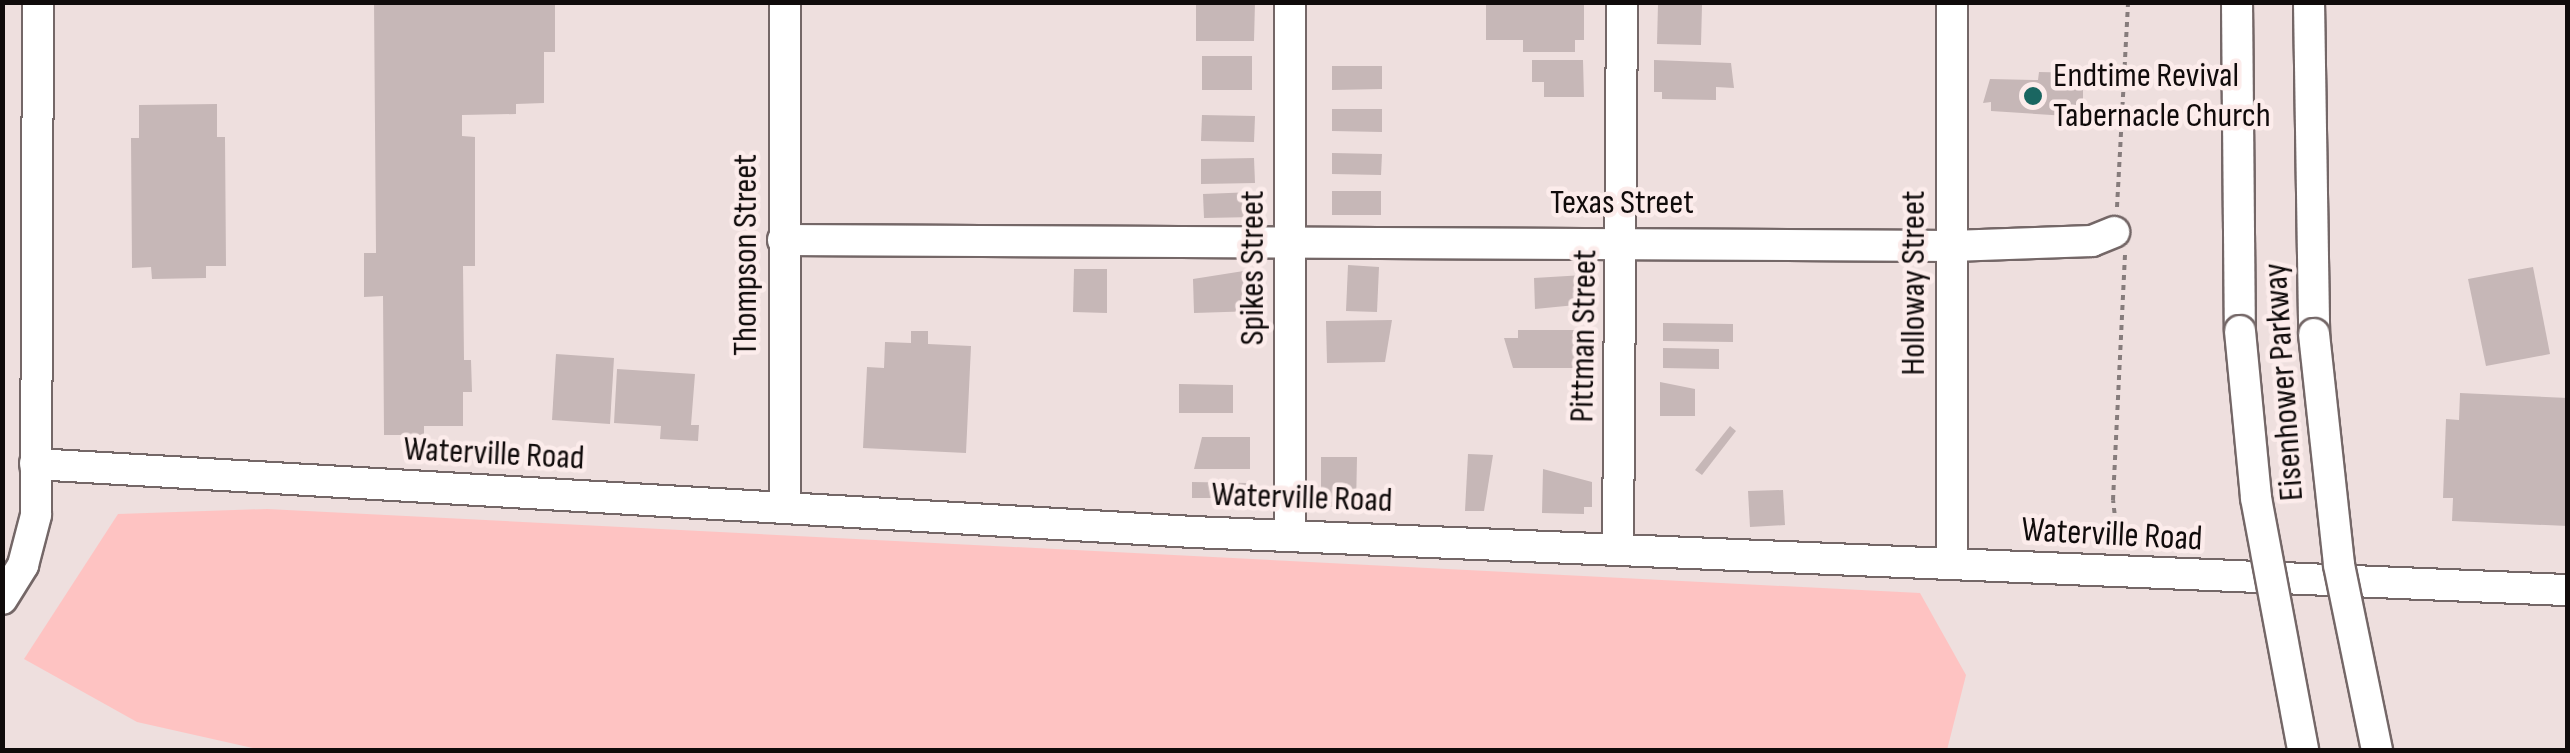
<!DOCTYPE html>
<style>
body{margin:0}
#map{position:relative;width:2570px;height:753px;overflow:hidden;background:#eedfde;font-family:"Sofia Sans Condensed",sans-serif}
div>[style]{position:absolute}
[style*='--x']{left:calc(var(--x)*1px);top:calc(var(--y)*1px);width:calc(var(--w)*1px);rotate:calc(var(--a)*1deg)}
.green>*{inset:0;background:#fec3c2}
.building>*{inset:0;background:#c6b7b7}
.path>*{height:4px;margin-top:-2px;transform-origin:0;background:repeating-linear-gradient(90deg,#867c7c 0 5px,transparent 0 10px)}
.roads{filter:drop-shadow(2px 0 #746767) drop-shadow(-2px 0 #746767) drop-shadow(0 2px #746767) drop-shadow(0 -2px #746767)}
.minor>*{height:30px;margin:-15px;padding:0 15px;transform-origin:15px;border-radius:15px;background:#fff}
.bridges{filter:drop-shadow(2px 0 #746767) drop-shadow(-2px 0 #746767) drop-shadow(0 2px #746767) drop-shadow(0 -2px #746767)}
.minor-bridge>*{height:30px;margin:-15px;padding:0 15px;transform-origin:15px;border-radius:15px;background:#fff}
.dots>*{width:28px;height:28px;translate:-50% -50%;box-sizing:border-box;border:5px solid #fceceb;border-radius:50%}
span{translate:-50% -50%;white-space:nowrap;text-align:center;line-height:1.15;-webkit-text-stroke:9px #fceceb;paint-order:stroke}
.poi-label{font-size:35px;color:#100b0b}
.left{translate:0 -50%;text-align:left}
.street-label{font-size:35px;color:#100b0b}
.frame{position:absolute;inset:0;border:5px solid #100b0b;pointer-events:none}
</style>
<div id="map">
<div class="green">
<i style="clip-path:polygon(267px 509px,1920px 593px,1966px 675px,1947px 750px,261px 750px,137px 722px,24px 659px,118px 514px)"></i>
</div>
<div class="building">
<i style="clip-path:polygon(374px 2px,555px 2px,555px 52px,544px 52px,544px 103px,516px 104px,516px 114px,462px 115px,462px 136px,475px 137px,475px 266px,463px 266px,464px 360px,471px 360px,472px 392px,463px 392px,463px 426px,424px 426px,424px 435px,384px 435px,383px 296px,364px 297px,364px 253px,376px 253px)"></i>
<i style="clip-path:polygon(1196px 2px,1255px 2px,1254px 41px,1196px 41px)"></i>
<i style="clip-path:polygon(1486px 2px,1584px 5px,1584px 40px,1575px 40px,1575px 52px,1523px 52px,1523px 40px,1486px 40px)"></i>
<i style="clip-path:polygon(1658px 4px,1702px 5px,1701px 45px,1657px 44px)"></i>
<i style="clip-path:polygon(1202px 56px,1252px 56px,1252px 90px,1202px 90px)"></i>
<i style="clip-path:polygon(1532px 60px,1583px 60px,1584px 97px,1544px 97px,1544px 82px,1532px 82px)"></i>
<i style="clip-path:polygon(1654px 60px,1731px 63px,1734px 88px,1716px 87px,1716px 100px,1662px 99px,1662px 92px,1654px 92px)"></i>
<i style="clip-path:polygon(1332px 66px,1382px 66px,1382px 89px,1332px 90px)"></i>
<i style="clip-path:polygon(2039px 72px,2083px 73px,2083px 117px,1991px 111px,1991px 102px,1983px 103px,1990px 79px,2038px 80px)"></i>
<i style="clip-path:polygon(217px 104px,217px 137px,225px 137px,226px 266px,206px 266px,206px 278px,152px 279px,151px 267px,132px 268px,131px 138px,139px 138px,139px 105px)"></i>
<i style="clip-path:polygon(1332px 109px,1382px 109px,1382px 132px,1332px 131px)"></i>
<i style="clip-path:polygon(1202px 115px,1255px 116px,1254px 142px,1201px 141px)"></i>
<i style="clip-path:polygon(1332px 153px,1382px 154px,1381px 175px,1332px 174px)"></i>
<i style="clip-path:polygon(1254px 158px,1255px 183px,1201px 184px,1201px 159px)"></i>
<i style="clip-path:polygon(1332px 191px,1381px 191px,1381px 215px,1332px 215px)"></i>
<i style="clip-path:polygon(1254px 192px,1255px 217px,1204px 218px,1203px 194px)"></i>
<i style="clip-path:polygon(1348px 265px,1379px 267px,1377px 312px,1346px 311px)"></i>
<i style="clip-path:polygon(2533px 267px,2550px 354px,2486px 366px,2468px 279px)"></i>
<i style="clip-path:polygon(1074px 269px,1107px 269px,1107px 313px,1073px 312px)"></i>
<i style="clip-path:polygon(1250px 270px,1256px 311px,1194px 313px,1193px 279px)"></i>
<i style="clip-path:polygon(1584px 275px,1586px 304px,1535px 309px,1534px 278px)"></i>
<i style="clip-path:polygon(1392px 320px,1385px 362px,1327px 363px,1326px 321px)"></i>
<i style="clip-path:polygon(1663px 323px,1733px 324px,1733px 342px,1663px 341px)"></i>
<i style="clip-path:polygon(1518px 330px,1584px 330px,1585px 368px,1513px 368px,1504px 338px,1518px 338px)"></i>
<i style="clip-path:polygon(911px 331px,928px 331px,928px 344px,971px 346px,966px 453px,863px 448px,867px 367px,884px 368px,885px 342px,911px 343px)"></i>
<i style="clip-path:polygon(1663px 348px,1719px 349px,1719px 369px,1663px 368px)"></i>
<i style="clip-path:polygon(556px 354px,614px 358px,610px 424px,552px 420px)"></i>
<i style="clip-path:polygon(617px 369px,695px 374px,691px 425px,699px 425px,698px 441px,660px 439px,661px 426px,614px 423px)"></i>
<i style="clip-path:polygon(1660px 382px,1695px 389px,1695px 416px,1660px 416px)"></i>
<i style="clip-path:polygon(1179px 384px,1233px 385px,1233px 413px,1179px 413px)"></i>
<i style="clip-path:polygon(2460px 393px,2568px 398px,2568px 526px,2452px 521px,2453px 498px,2443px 498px,2446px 419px,2459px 420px)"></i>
<i style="clip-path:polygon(1730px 426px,1736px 431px,1702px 475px,1695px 470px)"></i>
<i style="clip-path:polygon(1202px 437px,1250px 437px,1250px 469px,1194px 469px)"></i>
<i style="clip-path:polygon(1468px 454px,1493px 455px,1484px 511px,1465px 511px)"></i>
<i style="clip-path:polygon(1321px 457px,1357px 457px,1356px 507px,1321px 507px)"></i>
<i style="clip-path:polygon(1543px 469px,1592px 482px,1592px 507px,1584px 507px,1584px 514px,1542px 513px)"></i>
<i style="clip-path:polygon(1192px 482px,1248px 483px,1249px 498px,1192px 498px)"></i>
<i style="clip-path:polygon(1783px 490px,1785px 525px,1750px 527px,1748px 491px)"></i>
</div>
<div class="path">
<i style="--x:2117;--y:207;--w:205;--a:-86.9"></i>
<i style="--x:2118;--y:543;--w:43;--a:-96.6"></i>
<i style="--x:2113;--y:500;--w:246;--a:-87.2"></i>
</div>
<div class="roads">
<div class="minor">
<i style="--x:785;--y:2;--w:506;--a:90"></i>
<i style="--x:1952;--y:2;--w:562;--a:90"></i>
<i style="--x:2237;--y:2;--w:329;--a:89.5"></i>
<i style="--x:2309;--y:2;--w:332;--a:89.1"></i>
<i style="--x:783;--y:240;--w:1169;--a:0.29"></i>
<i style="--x:1952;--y:246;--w:140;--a:-2"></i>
<i style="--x:2092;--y:241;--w:24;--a:-22"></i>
<i style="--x:35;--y:464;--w:1160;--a:3.36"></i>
<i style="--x:1193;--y:532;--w:1376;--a:2.42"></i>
<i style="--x:1290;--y:533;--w:531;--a:-90"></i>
<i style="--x:1618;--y:550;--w:548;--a:-89.58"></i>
<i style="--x:2;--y:599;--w:40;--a:-58"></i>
<i style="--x:23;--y:565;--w:52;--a:-75.4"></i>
<i style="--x:36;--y:515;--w:513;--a:-89.78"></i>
</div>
</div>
<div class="bridges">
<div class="minor-bridge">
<i style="--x:2240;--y:331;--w:168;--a:84.5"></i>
<i style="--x:2256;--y:498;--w:256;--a:79.4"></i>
<i style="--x:2314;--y:334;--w:232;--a:83.8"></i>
<i style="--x:2339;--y:565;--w:189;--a:78.4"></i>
</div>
</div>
<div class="dots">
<i style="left:2033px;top:96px;background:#1a6661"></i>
</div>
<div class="poi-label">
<span class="left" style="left:2053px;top:96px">Endtime Revival<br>Tabernacle Church</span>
</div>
<div class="street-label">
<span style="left:1622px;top:203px">Texas Street</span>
<span style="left:746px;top:255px;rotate:-90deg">Thompson Street</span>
<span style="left:1253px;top:268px;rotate:-90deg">Spikes Street</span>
<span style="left:1914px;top:283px;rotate:-90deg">Holloway Street</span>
<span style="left:1584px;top:336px;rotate:-89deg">Pittman Street</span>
<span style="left:2284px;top:382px;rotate:-94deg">Eisenhower Parkway</span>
<span style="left:494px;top:454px;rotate:3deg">Waterville Road</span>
<span style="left:1302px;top:498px;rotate:2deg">Waterville Road</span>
<span style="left:2112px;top:535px;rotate:3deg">Waterville Road</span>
</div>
<div class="frame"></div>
</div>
